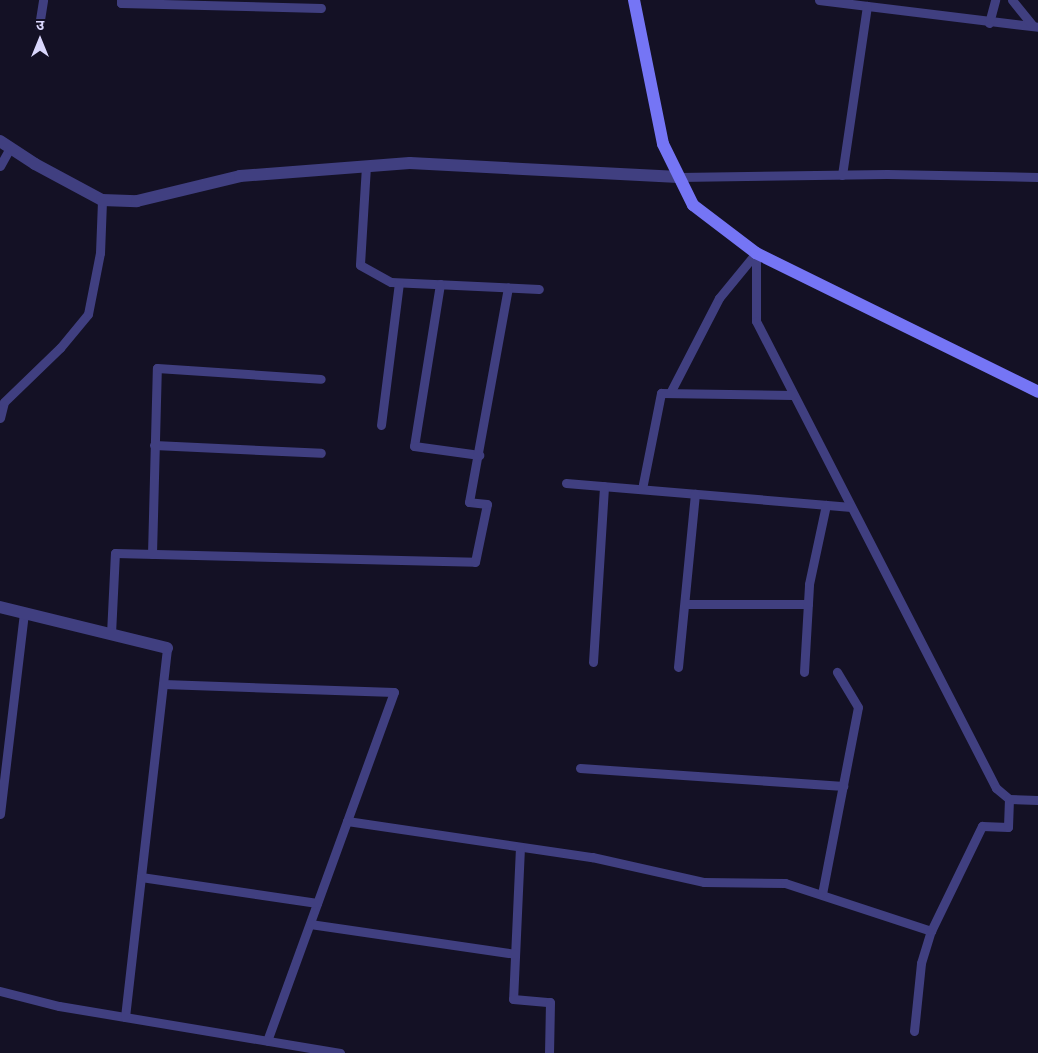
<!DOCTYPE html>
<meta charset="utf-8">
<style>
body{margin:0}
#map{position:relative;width:1038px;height:1053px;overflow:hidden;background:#141125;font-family:Commissioner,"Noto Sans Devanagari",sans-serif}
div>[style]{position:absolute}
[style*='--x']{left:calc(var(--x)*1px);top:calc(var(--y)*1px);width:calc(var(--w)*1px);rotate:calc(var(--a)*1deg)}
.lane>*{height:9px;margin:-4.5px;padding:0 4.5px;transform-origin:4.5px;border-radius:4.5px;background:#403f80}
.street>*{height:12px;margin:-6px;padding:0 6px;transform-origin:6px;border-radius:6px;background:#403f80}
.secondary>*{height:12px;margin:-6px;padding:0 6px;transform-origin:6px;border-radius:6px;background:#7575f5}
span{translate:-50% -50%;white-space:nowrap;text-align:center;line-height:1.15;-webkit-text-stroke:4px #141125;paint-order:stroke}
.north{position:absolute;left:15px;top:15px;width:50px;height:50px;-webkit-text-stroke:4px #141125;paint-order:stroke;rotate:0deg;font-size:14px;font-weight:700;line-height:20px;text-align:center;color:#dad7fc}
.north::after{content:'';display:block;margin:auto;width:18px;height:22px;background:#dad7fc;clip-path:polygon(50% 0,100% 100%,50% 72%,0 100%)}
</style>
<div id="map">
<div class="lane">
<i style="--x:121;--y:0;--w:3;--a:90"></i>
<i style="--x:121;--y:3;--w:200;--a:1.4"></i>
<i style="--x:819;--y:0;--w:221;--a:7"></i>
<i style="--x:1012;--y:0;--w:33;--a:51"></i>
<i style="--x:989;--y:23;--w:24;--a:-75"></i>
<i style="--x:39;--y:26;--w:26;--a:-81"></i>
<i style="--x:0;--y:166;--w:21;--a:-61"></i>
<i style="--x:366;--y:166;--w:99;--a:93.5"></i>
<i style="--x:360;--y:265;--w:35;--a:29"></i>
<i style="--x:391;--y:282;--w:148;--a:2.7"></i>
<i style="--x:842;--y:175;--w:171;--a:-81.6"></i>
<i style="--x:679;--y:177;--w:208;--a:-0.8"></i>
<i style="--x:887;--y:174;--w:151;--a:1.1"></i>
<i style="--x:756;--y:253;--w:68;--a:90"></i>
<i style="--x:756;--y:321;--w:525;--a:62.8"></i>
<i style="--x:996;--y:788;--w:17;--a:40"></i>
<i style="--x:1009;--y:799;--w:29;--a:2"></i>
<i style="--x:440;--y:284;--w:164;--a:99.1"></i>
<i style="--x:414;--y:446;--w:66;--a:7.9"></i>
<i style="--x:670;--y:393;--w:107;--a:-62.7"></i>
<i style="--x:719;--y:298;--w:58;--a:-50.6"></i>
<i style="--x:0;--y:418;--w:16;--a:-76"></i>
<i style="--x:4;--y:402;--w:78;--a:-44"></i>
<i style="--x:60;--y:348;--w:44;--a:-50.5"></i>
<i style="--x:88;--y:314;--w:62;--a:-78.9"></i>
<i style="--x:100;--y:253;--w:53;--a:-87.8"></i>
<i style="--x:381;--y:425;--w:143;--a:-82.8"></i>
<i style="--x:154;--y:445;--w:167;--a:2.7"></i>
<i style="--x:566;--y:483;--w:286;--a:4.8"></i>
<i style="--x:642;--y:489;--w:98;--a:-78.8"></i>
<i style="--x:661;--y:393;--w:132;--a:0.9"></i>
<i style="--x:152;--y:554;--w:186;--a:-88.5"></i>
<i style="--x:157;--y:368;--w:164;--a:3.8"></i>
<i style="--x:685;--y:604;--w:123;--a:0"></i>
<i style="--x:111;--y:634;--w:81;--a:-87.2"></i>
<i style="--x:115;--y:553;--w:360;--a:1.4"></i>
<i style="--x:475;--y:562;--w:59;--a:-78.3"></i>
<i style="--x:487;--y:504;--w:18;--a:-174"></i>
<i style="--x:469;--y:502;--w:218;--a:-79.7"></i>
<i style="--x:593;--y:662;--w:176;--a:-86.4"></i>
<i style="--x:678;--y:667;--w:174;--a:-84.4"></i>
<i style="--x:804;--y:672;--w:88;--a:-86.7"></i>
<i style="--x:809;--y:584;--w:81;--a:-77.9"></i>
<i style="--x:163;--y:684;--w:231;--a:2"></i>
<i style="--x:394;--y:692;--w:371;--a:110"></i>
<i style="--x:580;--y:768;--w:264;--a:3.9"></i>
<i style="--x:0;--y:814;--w:202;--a:-83.2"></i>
<i style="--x:347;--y:821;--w:248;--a:8.4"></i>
<i style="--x:592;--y:857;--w:115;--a:12.6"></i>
<i style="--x:704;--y:882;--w:81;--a:0.7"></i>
<i style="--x:785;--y:883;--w:154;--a:18.2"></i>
<i style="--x:520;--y:847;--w:152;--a:92.6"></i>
<i style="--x:513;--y:999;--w:37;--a:5"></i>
<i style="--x:550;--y:1002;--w:51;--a:91.1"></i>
<i style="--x:141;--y:877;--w:178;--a:8.4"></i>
<i style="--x:822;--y:894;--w:190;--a:-79.1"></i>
<i style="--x:858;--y:707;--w:41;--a:-121"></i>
<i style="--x:310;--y:924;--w:207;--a:8.3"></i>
<i style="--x:0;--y:991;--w:61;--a:14.3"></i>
<i style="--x:59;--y:1006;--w:285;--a:9.5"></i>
<i style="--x:125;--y:1017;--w:371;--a:-83.5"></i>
<i style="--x:914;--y:1031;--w:68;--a:-84.1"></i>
<i style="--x:921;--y:963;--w:34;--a:-73"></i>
<i style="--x:931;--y:931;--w:117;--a:-64.1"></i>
<i style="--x:982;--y:826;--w:26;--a:2"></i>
<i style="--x:1008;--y:827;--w:28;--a:-88"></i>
</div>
<div class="street">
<i style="--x:0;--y:141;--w:42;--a:33.3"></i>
<i style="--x:35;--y:164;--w:76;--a:28.2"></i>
<i style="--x:102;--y:200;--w:35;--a:2"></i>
<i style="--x:137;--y:201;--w:106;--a:-13.6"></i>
<i style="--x:240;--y:176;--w:170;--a:-4.4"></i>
<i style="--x:410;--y:163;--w:269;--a:3"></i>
<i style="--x:0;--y:607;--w:172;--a:13.8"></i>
</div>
<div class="secondary">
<i style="--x:634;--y:0;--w:147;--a:78.6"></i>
<i style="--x:663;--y:144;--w:68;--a:63.8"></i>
<i style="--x:693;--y:205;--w:79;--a:37.3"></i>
<i style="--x:756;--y:253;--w:314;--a:26.2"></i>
</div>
<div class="north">उ</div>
</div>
